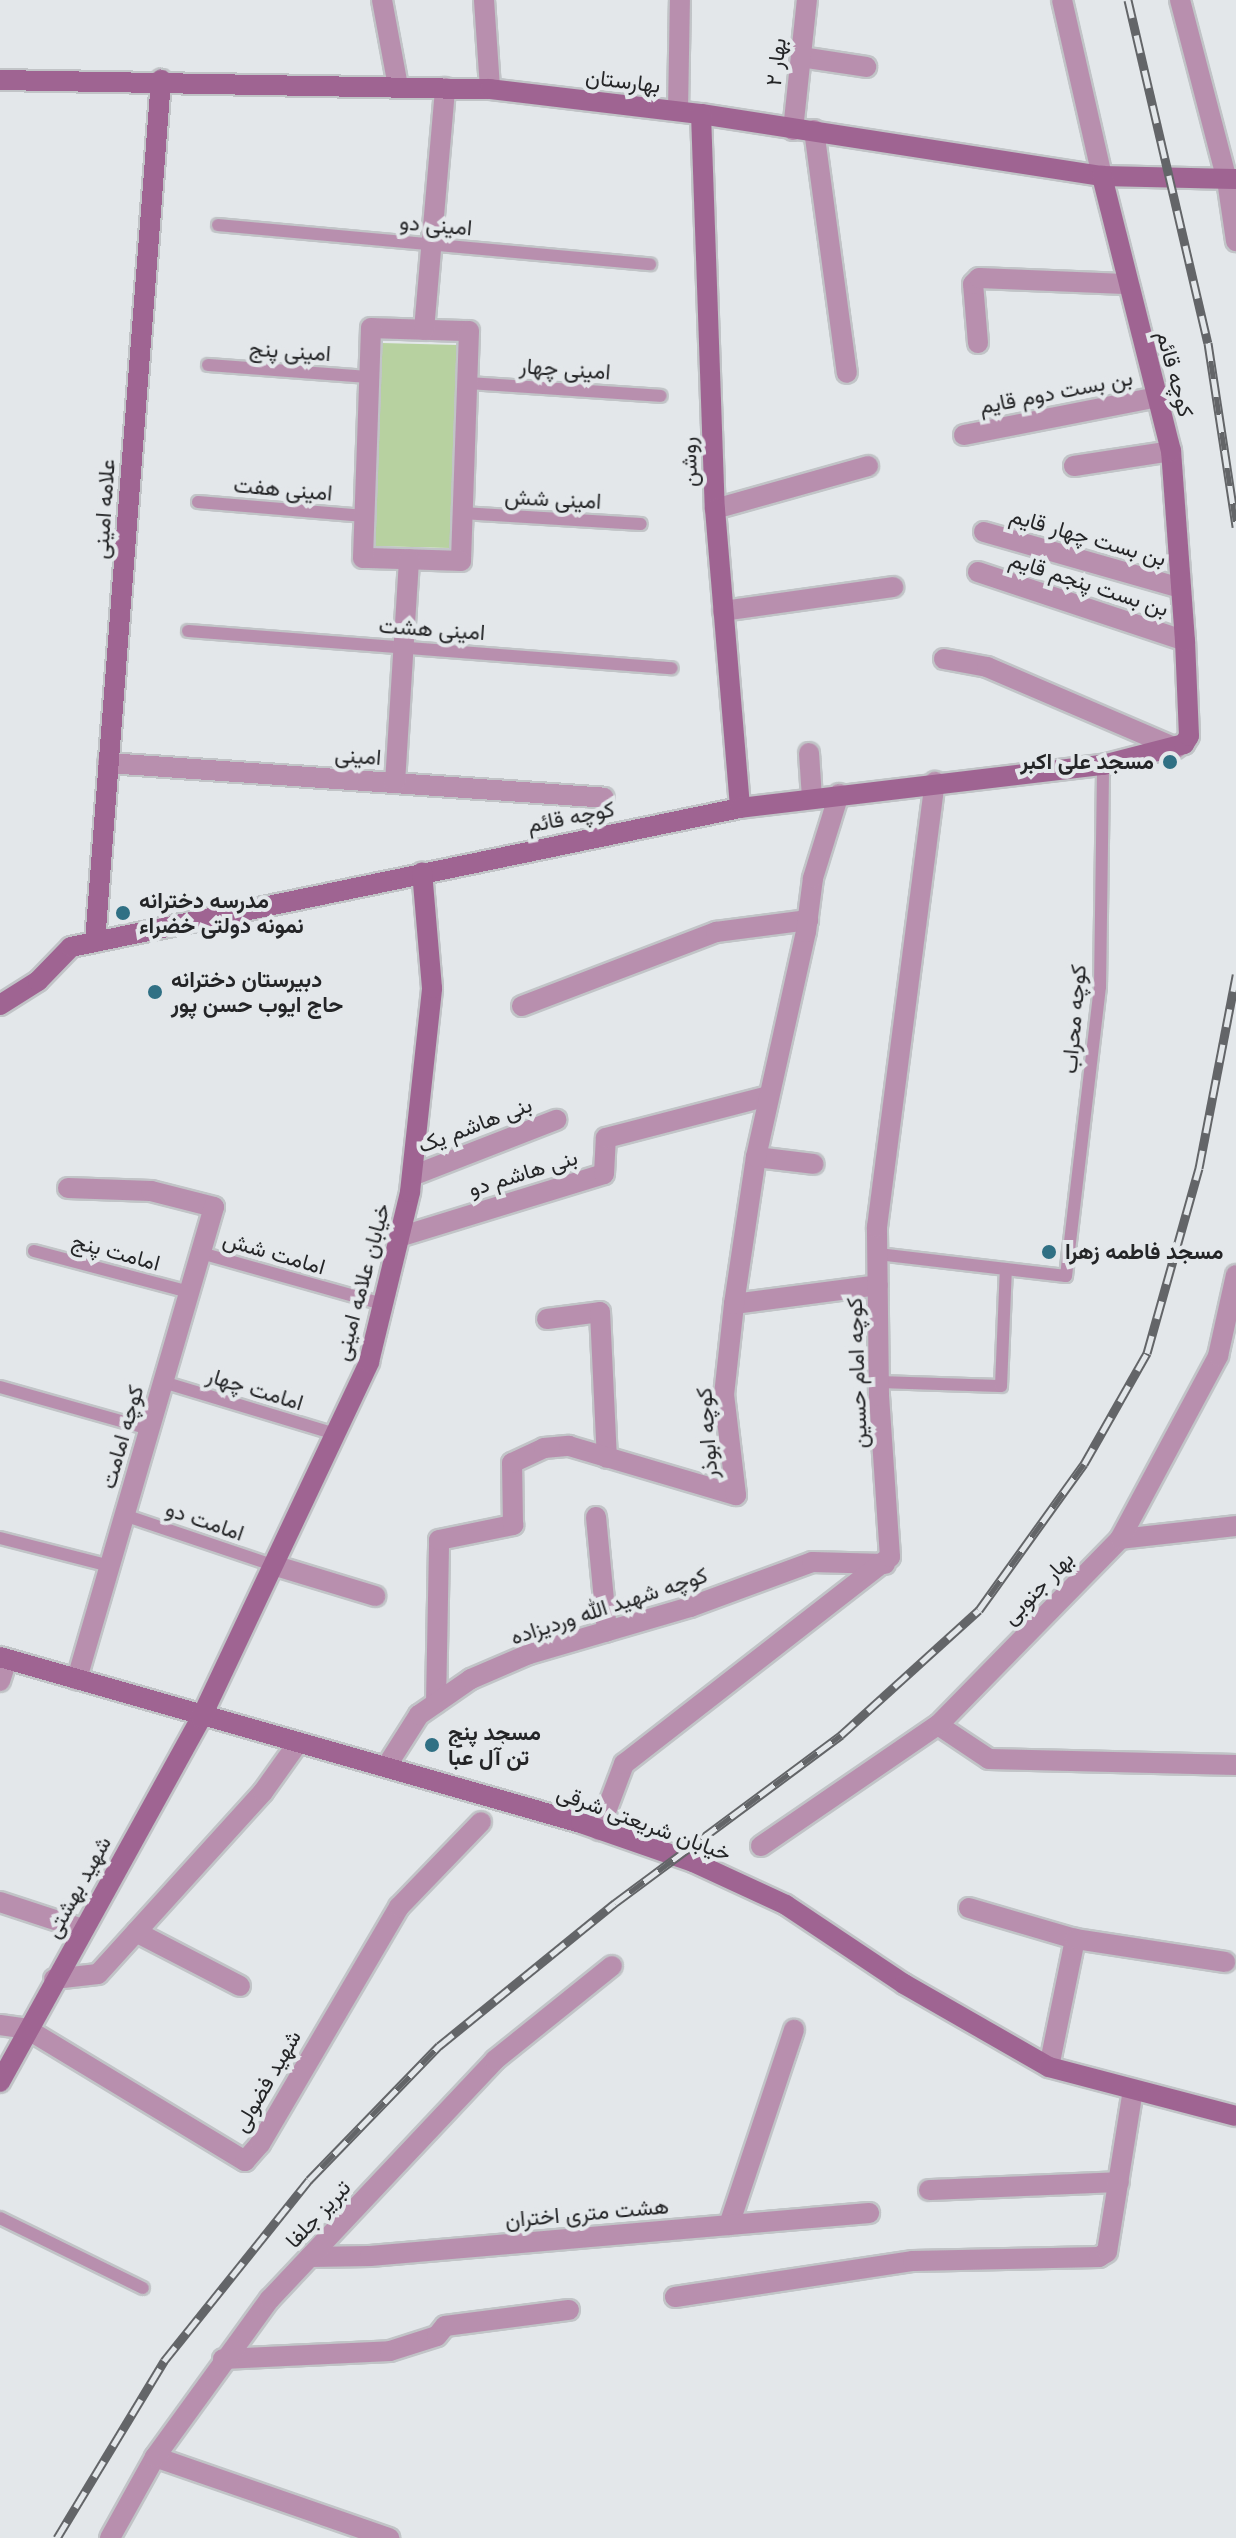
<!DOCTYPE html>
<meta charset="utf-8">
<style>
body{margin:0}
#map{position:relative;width:1236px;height:2538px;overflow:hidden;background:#e3e7ea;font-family:"PT Sans",Vazirmatn,sans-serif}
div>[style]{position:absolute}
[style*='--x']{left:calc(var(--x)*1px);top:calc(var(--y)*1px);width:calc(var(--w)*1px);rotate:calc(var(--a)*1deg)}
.green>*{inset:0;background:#b7d1a0}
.roads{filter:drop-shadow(2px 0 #c1c4c7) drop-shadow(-2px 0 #c1c4c7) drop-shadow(0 2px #c1c4c7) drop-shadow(0 -2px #c1c4c7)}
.lane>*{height:12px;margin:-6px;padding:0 6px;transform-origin:6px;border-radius:6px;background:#b88fae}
.street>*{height:20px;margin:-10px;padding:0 10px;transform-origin:10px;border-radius:10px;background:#b88fae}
.secondary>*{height:20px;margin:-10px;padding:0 10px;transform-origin:10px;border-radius:10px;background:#9f6492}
.rail>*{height:9px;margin-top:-4.5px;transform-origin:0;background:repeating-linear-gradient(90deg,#e3e7ea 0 18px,#636568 0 36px);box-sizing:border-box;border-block:2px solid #636568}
.dots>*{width:22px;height:22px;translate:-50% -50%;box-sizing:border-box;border:4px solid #e3e7ea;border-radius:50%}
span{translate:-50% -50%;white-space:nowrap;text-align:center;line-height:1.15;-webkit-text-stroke:8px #e3e7ea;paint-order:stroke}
.street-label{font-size:22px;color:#242527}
.poi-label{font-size:22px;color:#242527;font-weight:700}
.right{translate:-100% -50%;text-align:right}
.left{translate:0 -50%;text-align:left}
</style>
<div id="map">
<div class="green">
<i style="clip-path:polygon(381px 343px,458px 345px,450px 548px,374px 546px)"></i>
</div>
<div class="roads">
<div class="lane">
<i style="--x:218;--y:225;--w:434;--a:5.2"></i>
<i style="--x:208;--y:365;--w:161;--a:4.3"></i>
<i style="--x:467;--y:383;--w:194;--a:3.8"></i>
<i style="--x:198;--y:502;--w:167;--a:4.8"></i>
<i style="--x:462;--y:513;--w:179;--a:3.5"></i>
<i style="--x:188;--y:631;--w:485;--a:4.4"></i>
<i style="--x:34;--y:1251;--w:160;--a:14.8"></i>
<i style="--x:201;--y:1253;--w:189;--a:15.7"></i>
<i style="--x:878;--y:1254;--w:189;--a:6.7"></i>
<i style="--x:1066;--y:1276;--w:291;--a:-83.3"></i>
<i style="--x:1100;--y:987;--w:222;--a:-89.2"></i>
<i style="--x:163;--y:1382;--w:180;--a:16.8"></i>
<i style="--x:878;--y:1382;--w:123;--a:1.9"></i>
<i style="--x:1001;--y:1386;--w:117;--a:-87.6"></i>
<i style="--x:0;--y:1387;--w:155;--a:15.7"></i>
<i style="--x:124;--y:1515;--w:157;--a:18.6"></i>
<i style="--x:0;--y:1538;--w:114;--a:14.3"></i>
<i style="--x:0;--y:2218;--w:159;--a:26.1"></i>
</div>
<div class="street">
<i style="--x:382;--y:0;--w:87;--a:79.5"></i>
<i style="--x:484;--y:0;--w:89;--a:86.1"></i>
<i style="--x:1062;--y:0;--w:180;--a:77.2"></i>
<i style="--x:1180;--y:0;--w:186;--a:75.4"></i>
<i style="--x:1227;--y:180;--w:62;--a:81.6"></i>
<i style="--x:801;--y:57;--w:66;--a:8.7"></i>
<i style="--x:678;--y:111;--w:111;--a:-89"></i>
<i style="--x:793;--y:130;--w:131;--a:-83.9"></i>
<i style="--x:814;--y:130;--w:245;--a:82.3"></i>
<i style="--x:371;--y:328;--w:98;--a:1.8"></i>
<i style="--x:469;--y:331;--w:230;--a:92"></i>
<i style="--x:461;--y:561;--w:98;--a:-178.2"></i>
<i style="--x:363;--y:558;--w:230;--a:-88"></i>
<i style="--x:424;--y:330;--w:243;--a:-85"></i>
<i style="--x:978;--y:343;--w:59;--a:-94.8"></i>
<i style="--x:973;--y:284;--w:8;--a:-45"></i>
<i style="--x:979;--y:278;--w:146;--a:2.4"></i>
<i style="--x:964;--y:435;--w:198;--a:-11.1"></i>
<i style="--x:1074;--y:466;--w:98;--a:-8.8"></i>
<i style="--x:715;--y:509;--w:159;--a:-15.7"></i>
<i style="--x:984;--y:532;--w:204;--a:15.9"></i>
<i style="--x:978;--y:572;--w:218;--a:18.4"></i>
<i style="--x:723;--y:611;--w:172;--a:-8"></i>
<i style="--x:944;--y:659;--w:44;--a:10.5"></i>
<i style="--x:987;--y:667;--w:206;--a:23.2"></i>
<i style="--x:809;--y:753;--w:45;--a:86.2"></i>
<i style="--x:108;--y:763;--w:497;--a:4"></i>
<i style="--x:395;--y:783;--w:224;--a:-86.4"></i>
<i style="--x:522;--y:1006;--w:208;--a:-20.9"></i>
<i style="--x:716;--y:932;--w:93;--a:-7.4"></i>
<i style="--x:756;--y:1157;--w:58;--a:6.9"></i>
<i style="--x:412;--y:1176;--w:155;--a:-21.3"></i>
<i style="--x:68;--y:1188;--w:83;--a:2.1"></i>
<i style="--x:151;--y:1191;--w:65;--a:14.3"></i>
<i style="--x:214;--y:1207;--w:492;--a:106.2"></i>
<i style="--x:399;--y:1237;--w:214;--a:-17.1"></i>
<i style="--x:604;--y:1174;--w:36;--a:-87"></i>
<i style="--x:606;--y:1138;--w:167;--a:-14.5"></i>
<i style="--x:734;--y:1304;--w:145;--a:-7.5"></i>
<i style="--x:547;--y:1319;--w:53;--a:-7.5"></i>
<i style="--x:600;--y:1312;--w:146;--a:87.3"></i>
<i style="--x:596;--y:1517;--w:115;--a:84.5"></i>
<i style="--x:1120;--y:1539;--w:117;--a:-6.4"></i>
<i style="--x:273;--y:1565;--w:107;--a:16.9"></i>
<i style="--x:0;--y:1681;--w:22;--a:-72"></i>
<i style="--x:436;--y:1703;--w:163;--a:-88.9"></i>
<i style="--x:439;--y:1540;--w:76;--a:-11.5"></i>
<i style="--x:513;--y:1525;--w:62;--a:-90.9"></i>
<i style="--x:512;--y:1463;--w:35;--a:-25"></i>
<i style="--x:544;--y:1448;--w:25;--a:-5"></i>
<i style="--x:569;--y:1446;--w:174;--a:16.4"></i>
<i style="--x:736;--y:1495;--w:101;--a:-96.8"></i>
<i style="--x:724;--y:1395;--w:92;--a:-83.7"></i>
<i style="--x:734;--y:1304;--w:149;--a:-81.5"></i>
<i style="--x:756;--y:1157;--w:230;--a:-77.5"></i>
<i style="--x:806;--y:932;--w:54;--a:-82.6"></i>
<i style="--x:813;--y:878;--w:88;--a:-72.8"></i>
<i style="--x:938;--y:1725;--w:61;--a:33.7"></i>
<i style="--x:989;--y:1759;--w:247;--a:1.4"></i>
<i style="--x:386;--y:1767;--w:62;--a:-57.6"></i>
<i style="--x:419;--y:1715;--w:63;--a:-34.7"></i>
<i style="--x:471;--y:1679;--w:63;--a:-23.3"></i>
<i style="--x:529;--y:1654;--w:168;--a:-16.3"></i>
<i style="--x:690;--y:1607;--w:130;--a:-20.2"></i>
<i style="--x:812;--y:1562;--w:73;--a:1.6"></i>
<i style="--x:599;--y:1830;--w:71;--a:-69.3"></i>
<i style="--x:624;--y:1764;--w:337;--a:-37.9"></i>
<i style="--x:890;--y:1557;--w:161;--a:-93.9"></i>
<i style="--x:879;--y:1396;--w:169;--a:-90.7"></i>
<i style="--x:877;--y:1227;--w:449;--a:-82.6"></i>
<i style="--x:761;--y:1846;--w:214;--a:-34.4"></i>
<i style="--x:938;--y:1725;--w:260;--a:-45.6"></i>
<i style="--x:1120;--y:1539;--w:208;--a:-61.8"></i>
<i style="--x:1218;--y:1356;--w:83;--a:-77.5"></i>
<i style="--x:0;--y:1902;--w:86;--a:18.2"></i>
<i style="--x:969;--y:1908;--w:110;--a:16.3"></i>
<i style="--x:136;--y:1932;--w:117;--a:27.4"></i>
<i style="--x:54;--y:1979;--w:44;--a:-6.5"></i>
<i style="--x:98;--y:1974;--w:246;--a:-47.8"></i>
<i style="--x:263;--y:1792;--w:60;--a:-54.5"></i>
<i style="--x:0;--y:2025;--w:27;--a:8"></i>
<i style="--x:27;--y:2029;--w:255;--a:31.2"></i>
<i style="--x:245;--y:2161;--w:23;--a:-49"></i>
<i style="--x:260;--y:2144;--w:275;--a:-59.6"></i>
<i style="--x:399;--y:1907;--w:118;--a:-46"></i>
<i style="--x:1049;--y:2067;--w:131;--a:-78.5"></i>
<i style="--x:1075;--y:1939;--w:152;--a:8.7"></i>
<i style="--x:929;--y:2190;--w:190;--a:-2.4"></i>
<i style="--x:729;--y:2225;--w:206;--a:-71.6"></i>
<i style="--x:310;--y:2257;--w:60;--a:-1"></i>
<i style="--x:370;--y:2256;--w:501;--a:-4.93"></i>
<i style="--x:675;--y:2297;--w:241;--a:-8.6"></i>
<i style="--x:913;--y:2261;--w:186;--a:-1.2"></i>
<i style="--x:1099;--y:2257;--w:9;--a:-32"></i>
<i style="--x:1107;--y:2252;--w:164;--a:-80.9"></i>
<i style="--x:223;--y:2359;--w:167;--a:-2.7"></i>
<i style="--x:390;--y:2351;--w:49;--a:-17.7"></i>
<i style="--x:437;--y:2336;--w:13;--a:-51"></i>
<i style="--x:445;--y:2326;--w:125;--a:-7.4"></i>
<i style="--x:155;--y:2457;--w:248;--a:19.1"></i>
<i style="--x:110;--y:2538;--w:93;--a:-60.9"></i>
<i style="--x:155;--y:2457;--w:195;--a:-54"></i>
<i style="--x:270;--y:2299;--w:328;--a:-46.7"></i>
<i style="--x:495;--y:2060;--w:150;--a:-38.8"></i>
</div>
<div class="secondary">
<i style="--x:0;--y:80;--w:490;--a:1.1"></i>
<i style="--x:490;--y:89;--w:212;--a:6.8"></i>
<i style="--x:701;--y:114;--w:406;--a:8.8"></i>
<i style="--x:1102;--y:176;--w:134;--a:1.3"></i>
<i style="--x:701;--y:114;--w:395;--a:88"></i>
<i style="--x:715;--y:509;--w:300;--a:85.2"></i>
<i style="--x:95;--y:942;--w:865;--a:-85.62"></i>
<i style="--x:0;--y:1005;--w:45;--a:-32.3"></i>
<i style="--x:38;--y:981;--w:47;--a:-45.9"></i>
<i style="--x:71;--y:947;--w:683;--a:-11.74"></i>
<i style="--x:740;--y:808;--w:366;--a:-6.8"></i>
<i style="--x:1103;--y:765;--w:84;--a:-14.5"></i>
<i style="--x:1184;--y:744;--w:9;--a:-58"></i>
<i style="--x:1189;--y:736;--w:95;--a:-92.4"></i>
<i style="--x:1185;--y:641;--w:191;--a:-94.2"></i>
<i style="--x:1171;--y:451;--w:284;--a:-104.1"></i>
<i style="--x:0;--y:1657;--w:604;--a:15.95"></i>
<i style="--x:581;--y:1823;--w:119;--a:19.2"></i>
<i style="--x:693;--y:1862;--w:102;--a:24.8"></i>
<i style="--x:786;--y:1905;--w:142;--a:33.8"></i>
<i style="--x:904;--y:1984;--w:167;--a:29.8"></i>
<i style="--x:1049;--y:2067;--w:193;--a:14.7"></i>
<i style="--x:0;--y:2082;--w:416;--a:-61.1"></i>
<i style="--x:201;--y:1718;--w:394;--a:-64.7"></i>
<i style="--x:369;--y:1362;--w:175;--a:-76.4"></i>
<i style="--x:410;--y:1192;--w:205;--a:-83.8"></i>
<i style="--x:432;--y:988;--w:116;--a:-94.9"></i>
</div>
</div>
<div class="rail">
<i style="--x:1128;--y:0;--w:352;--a:76.9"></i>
<i style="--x:1208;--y:343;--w:186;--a:81.3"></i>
<i style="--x:57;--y:2538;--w:207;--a:-58.8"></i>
<i style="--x:164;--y:2361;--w:232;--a:-51.3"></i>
<i style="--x:309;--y:2180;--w:187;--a:-45.9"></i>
<i style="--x:439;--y:2046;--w:227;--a:-39.1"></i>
<i style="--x:615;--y:1903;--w:282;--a:-36.6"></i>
<i style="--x:841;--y:1735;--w:186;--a:-42.2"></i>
<i style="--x:979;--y:1610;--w:180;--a:-54.3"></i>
<i style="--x:1084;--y:1464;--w:128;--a:-60.4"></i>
<i style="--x:1147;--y:1353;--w:192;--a:-74.3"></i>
<i style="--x:1199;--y:1168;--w:197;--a:-79.1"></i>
</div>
<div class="dots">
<i style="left:1170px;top:762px;background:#307084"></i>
<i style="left:123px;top:913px;background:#307084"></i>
<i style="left:155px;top:992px;background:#307084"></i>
<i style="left:1049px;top:1252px;background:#307084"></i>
<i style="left:432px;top:1745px;background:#307084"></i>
</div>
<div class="street-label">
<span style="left:776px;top:62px;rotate:-84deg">بهار ۲</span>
<span style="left:623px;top:81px;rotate:7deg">بهارستان</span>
<span style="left:436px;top:225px;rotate:5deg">امینی دو</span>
<span style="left:290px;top:351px;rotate:4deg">امینی پنج</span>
<span style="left:565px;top:369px;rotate:4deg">امینی چهار</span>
<span style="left:1175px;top:374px;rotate:75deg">کوچه قائم</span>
<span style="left:1056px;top:392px;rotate:-11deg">بن بست دوم قایم</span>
<span style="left:689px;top:462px;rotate:-92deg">روشن</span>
<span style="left:283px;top:489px;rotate:5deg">امینی هفت</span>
<span style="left:553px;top:499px;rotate:3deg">امینی شش</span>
<span style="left:104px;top:509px;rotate:-86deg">علامه امینی</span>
<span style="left:1088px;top:537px;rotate:16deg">بن بست چهار قایم</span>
<span style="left:1089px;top:584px;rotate:18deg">بن بست پنجم قایم</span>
<span style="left:432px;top:629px;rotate:4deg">امینی هشت</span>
<span style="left:358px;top:756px;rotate:4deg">امینی</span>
<span style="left:571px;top:817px;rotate:-11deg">کوچه قائم</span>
<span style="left:1074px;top:1019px;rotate:-85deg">کوچه محراب</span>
<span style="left:475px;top:1125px;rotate:-21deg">بنی هاشم یک</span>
<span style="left:523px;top:1173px;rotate:-17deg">بنی هاشم دو</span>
<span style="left:116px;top:1252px;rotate:15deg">امامت پنج</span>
<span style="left:274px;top:1253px;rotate:16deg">امامت شش</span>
<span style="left:362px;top:1282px;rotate:-75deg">خیابان علامه امینی</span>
<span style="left:857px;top:1373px;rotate:-92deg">کوچه امام حسین</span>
<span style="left:255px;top:1389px;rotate:17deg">امامت چهار</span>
<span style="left:707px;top:1433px;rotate:-94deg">کوچه ابوذر</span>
<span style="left:122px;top:1437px;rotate:-74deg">کوچه امامت</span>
<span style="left:205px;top:1521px;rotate:19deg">امامت دو</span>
<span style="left:1038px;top:1588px;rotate:-46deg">بهار جنوبی</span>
<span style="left:609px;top:1606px;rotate:-18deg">کوچه شهید الله وردیزاده</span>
<span style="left:644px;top:1823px;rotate:20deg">خیابان شریعتی شرقی</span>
<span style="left:78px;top:1887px;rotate:-61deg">شهید بهشتی</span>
<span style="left:267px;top:2081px;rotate:-60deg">شهید فضولی</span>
<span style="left:587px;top:2213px;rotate:-5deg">هشت متری اختران</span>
<span style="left:318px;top:2214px;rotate:-47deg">تبریز جلفا</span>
</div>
<div class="poi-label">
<span class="right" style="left:1154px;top:762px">مسجد علی اکبر</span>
<span class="left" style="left:139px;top:913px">مدرسه دخترانه<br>نمونه دولتی خضراء</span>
<span class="left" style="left:171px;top:992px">دبیرستان دخترانه<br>حاج ایوب حسن پور</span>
<span class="left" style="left:1065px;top:1252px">مسجد فاطمه زهرا</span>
<span class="left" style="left:448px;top:1745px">مسجد پنج<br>تن آل عبا</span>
</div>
</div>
